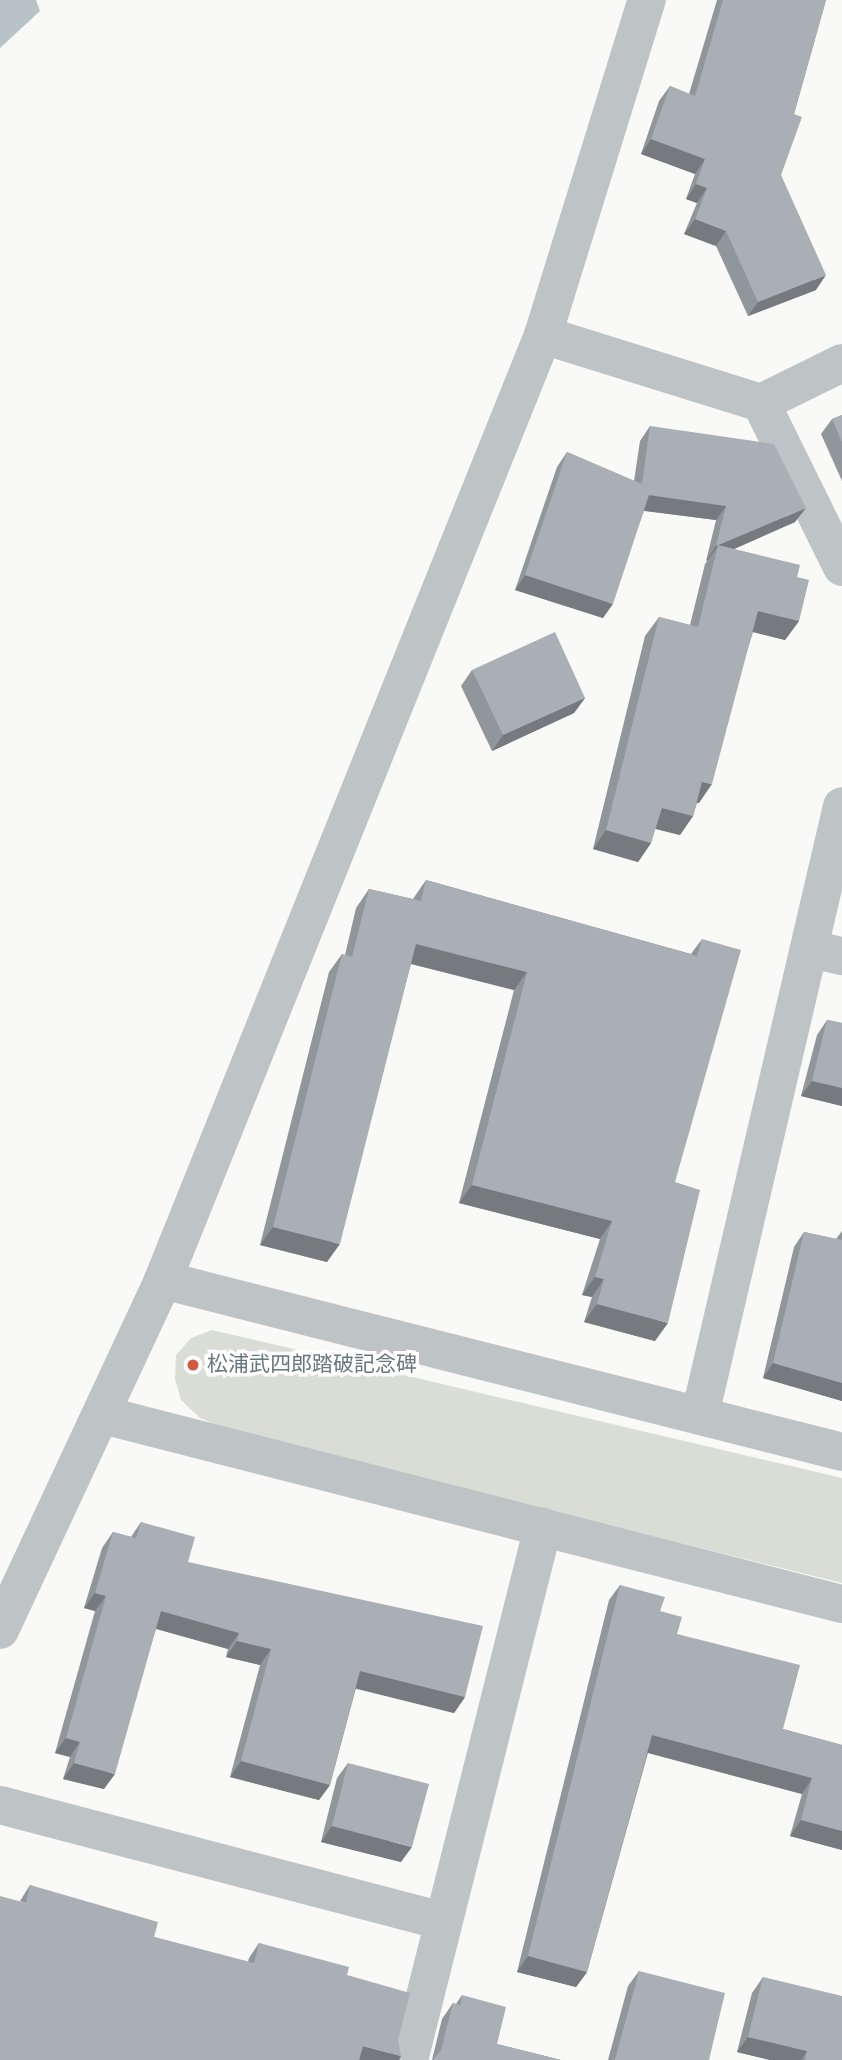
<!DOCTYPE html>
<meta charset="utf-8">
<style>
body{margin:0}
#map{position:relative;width:842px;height:2060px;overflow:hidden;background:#f9f9f7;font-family:"Varela Round","Noto Sans JP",sans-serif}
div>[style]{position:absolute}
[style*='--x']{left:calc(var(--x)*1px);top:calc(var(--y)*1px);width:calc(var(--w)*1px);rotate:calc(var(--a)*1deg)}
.green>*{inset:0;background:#d9ddd6}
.water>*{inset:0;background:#b7c3c6}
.minor>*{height:38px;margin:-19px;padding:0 19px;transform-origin:19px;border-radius:19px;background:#bec3c6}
.wall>*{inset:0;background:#91969c}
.shaded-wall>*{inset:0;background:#767a7f}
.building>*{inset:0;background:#a9afb5}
.dots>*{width:19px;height:19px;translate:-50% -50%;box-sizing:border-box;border:4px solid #fff;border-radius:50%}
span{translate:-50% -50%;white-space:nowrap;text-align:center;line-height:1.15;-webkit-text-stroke:7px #fff;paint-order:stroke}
.poi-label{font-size:21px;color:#66757e}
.left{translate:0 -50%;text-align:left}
</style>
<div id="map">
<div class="green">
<i style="clip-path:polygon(212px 1330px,842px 1478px,842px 1583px,238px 1434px,200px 1418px,181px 1400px,175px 1379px,176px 1355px,191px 1338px)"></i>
</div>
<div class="water">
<i style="clip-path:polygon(0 0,36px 0,40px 11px,0 48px)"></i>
</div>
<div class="minor">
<i style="--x:543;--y:335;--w:228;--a:17.3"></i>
<i style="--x:761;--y:403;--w:183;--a:63.7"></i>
<i style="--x:761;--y:403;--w:90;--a:-26.3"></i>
<i style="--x:811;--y:949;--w:32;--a:13"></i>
<i style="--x:163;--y:1280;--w:700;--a:14.21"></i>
<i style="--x:103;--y:1415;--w:763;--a:14.35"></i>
<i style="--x:700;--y:1415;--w:625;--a:-76.87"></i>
<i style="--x:0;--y:1630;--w:386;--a:-65"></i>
<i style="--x:163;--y:1280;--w:1019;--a:-68.09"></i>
<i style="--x:543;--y:335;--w:351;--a:-72.8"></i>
<i style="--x:0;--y:1805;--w:456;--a:14.7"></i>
<i style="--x:409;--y:2060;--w:550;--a:-75.89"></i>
</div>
<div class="wall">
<i style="clip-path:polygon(717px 0,826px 0,794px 114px,781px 175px,816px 290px,748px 316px,716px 246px,684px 234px,697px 203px,686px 199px,695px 174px,641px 154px,659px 101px,670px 86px,689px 94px)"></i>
<i style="clip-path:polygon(842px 415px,842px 481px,821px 434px,832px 419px)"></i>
<i style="clip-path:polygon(650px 426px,795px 522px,734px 549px,797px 577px,799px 621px,785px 640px,753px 632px,699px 803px,697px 803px,693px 816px,680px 835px,655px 829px,651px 843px,638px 862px,593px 849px,645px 636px,659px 617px,690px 625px,705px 564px,708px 560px,706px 561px,716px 520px,644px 511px,603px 618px,515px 590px,557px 467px,567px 452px,634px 481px,640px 441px)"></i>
<i style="clip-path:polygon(472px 670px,585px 698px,574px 713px,492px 751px,461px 686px)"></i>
<i style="clip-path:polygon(426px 880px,691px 954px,702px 939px,675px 1182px,655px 1341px,584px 1322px,592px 1297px,582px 1295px,600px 1239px,459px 1203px,514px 990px,411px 964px,327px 1262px,260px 1245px,329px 972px,342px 954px,345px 955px,356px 908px,369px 889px,413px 899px)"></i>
<i style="clip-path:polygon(827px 1020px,842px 1023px,842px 1106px,801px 1096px,817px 1035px)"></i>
<i style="clip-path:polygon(842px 1231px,842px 1401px,763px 1378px,794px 1247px,804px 1232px,836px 1239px)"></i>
<i style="clip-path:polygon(141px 1522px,188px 1562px,465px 1697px,454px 1713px,356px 1688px,330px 1785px,319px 1800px,230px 1777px,260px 1665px,226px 1657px,228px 1649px,156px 1629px,104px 1789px,63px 1779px,70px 1757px,55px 1753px,95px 1611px,84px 1608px,102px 1548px,113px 1532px,131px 1537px)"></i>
<i style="clip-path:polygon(620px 1585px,660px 1611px,677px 1634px,783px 1729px,842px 1745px,842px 1850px,790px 1836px,802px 1794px,648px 1753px,587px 1972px,576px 1987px,517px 1972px,609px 1600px)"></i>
<i style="clip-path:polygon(348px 1763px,401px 1862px,321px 1842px,337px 1778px)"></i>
<i style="clip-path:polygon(30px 1885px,154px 1937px,248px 1962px,249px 1958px,259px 1943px,347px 1975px,398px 2040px,20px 1901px)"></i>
<i style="clip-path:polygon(639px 1971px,709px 2060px,608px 2060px,628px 1986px)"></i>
<i style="clip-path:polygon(763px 1977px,842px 2060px,770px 2060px,737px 2052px,752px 1993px)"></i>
<i style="clip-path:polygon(462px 1995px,497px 2044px,561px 2060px,432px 2060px,442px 2019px,453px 2003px,456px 2004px)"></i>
</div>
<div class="shaded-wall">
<i style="clip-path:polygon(651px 139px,705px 159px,695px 174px,641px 154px)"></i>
<i style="clip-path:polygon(696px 184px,707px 188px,697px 203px,686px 199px)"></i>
<i style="clip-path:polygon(695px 219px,726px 231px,716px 246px,684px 234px)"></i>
<i style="clip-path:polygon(826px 275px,816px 290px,748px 316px,758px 302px)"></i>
<i style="clip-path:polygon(649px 495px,726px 506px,716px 520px,639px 510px)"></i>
<i style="clip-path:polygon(806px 508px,795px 522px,716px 557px,718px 545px)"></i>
<i style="clip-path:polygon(716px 546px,718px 546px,708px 560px,706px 561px)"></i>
<i style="clip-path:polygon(525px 575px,613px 604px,603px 618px,515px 590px)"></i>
<i style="clip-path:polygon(758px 611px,799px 621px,785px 640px,745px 630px)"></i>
<i style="clip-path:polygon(585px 698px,574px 713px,492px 751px,503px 735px)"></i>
<i style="clip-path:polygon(702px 782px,712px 784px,699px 803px,689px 801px)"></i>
<i style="clip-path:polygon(662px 808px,693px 816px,680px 835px,649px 827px)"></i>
<i style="clip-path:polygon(606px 830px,651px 843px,638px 862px,593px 849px)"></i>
<i style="clip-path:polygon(416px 944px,527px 972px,514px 990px,404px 962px)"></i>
<i style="clip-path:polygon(812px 1081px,842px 1088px,842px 1106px,801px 1096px)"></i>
<i style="clip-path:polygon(472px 1185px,612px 1221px,600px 1239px,459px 1203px)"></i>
<i style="clip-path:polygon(273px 1227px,340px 1244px,327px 1262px,260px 1245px)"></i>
<i style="clip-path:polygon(595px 1277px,604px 1279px,592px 1297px,582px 1295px)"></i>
<i style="clip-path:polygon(597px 1304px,668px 1323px,655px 1341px,584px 1322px)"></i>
<i style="clip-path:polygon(773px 1363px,842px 1383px,842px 1401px,763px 1378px)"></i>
<i style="clip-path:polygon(95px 1593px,106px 1596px,95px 1611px,84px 1608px)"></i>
<i style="clip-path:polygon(161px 1611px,239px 1633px,228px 1649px,150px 1627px)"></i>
<i style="clip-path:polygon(237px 1641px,271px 1649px,260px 1665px,226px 1657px)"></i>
<i style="clip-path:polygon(360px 1671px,465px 1697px,454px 1713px,349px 1687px)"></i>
<i style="clip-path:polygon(652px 1735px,812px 1778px,802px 1794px,641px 1751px)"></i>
<i style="clip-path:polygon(66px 1738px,80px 1742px,70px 1757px,55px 1753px)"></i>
<i style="clip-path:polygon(241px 1761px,330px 1785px,319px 1800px,230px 1777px)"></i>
<i style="clip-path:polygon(74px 1763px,115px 1774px,104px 1789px,63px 1779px)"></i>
<i style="clip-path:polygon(801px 1820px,842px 1831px,842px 1850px,790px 1836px)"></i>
<i style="clip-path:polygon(332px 1826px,412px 1847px,401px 1862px,321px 1842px)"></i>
<i style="clip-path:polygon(528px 1956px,587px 1972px,576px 1987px,517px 1972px)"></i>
<i style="clip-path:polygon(748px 2037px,807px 2051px,801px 2060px,770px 2060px,737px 2052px)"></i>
<i style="clip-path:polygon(363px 2046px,401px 2056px,399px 2060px,353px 2060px)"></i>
</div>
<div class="building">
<i style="clip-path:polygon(723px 0,826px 0,794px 114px,802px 117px,781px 175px,826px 275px,758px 302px,726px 231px,695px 219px,707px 188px,696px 184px,705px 159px,651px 139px,670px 86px,695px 96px)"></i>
<i style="clip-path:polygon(842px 415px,842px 442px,832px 419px)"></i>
<i style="clip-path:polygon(650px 426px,774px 444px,806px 508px,716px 546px,726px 506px,649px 495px,613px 604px,525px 575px,567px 452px,642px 484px)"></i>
<i style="clip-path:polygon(718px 545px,800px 565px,797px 577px,809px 580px,799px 621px,758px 611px,712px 784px,702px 782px,693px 816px,662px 808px,651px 843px,606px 830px,659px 617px,698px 627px)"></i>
<i style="clip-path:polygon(555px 632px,585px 698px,503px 735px,472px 670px)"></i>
<i style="clip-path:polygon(426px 880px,697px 956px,702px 939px,741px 950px,675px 1182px,700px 1190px,668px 1323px,597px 1304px,604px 1279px,595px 1277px,612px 1221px,472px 1185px,527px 972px,416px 944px,340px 1244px,273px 1227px,342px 954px,352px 957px,369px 889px,421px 901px)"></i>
<i style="clip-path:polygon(827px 1020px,842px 1023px,842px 1088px,812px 1081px)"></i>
<i style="clip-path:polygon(804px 1232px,842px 1240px,842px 1239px,842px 1383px,773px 1363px)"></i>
<i style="clip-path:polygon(141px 1522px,195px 1537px,188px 1562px,483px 1626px,465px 1697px,360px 1671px,330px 1785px,241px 1761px,271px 1649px,237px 1641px,239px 1633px,161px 1611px,115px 1774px,74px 1763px,80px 1742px,66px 1738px,106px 1596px,95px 1593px,113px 1532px,136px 1538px)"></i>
<i style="clip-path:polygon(620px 1585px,665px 1597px,660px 1611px,682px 1617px,677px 1634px,800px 1665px,783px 1729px,842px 1745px,842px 1831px,801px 1820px,812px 1778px,652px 1735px,587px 1972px,528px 1956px)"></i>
<i style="clip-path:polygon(348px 1763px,429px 1784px,412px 1847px,332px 1826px)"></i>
<i style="clip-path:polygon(30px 1885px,158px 1922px,154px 1937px,254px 1963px,259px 1943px,349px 1967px,347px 1975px,410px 1993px,398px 2040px,401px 2056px,363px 2046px,359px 2060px,0 2060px,0 1896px,26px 1903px)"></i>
<i style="clip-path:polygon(639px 1971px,725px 1993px,709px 2060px,615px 2060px)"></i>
<i style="clip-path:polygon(763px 1977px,842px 1996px,842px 2060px,805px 2060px,807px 2051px,748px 2037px)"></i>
<i style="clip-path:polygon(462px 1995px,506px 2007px,497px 2044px,561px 2060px,433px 2060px,441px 2050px,453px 2003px,460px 2005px)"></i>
</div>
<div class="dots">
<i style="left:193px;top:1365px;background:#d15a3f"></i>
</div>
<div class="poi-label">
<span class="left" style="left:207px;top:1365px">松浦武四郎踏破記念碑</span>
</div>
</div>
